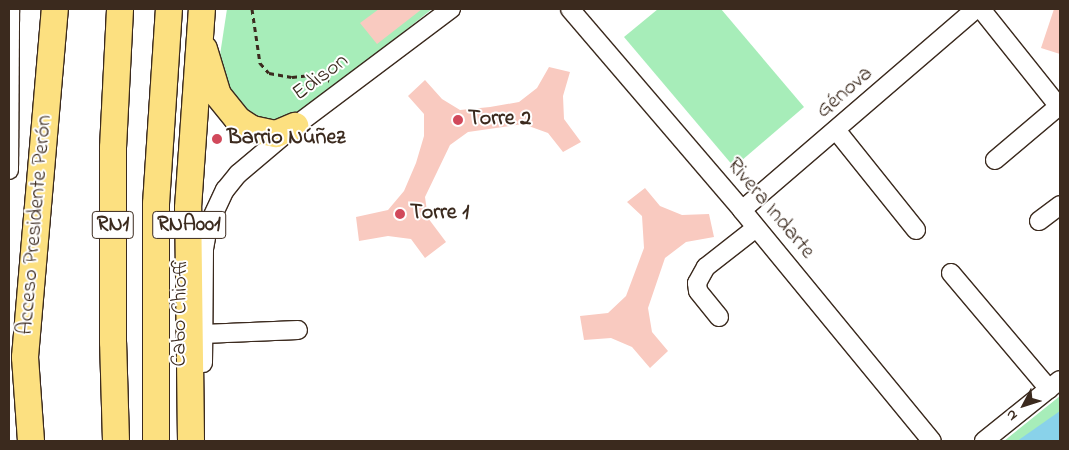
<!DOCTYPE html>
<meta charset="utf-8">
<style>
body{margin:0}
#map{position:relative;width:1069px;height:450px;overflow:hidden;background:#fff;font-family:"Indie Flower",sans-serif}
div>[style]{position:absolute}
[style*='--x']{left:calc(var(--x)*1px);top:calc(var(--y)*1px);width:calc(var(--w)*1px);rotate:calc(var(--a)*1deg)}
.green>*{inset:0;background:#a7edb9}
.water>*{inset:0;background:#89d2ea}
.building>*{inset:0;background:#f9cac0}
.path>*{height:3px;margin-top:-1.5px;transform-origin:0;background:repeating-linear-gradient(90deg,#3b2a1e 0 5px,transparent 0 9px)}
.roads{filter:drop-shadow(1px 0 #3b2a1e) drop-shadow(-1px 0 #3b2a1e) drop-shadow(0 1px #3b2a1e) drop-shadow(0 -1px #3b2a1e)}
.minor>*{height:18px;margin:-9px;padding:0 9px;transform-origin:9px;border-radius:9px;background:#fff}
.highway>*{height:26px;margin:-13px;padding:0 13px;transform-origin:13px;border-radius:13px;background:#fce080}
.dots>*{width:14px;height:14px;translate:-50% -50%;box-sizing:border-box;border:2px solid #fff;border-radius:50%}
span{translate:-50% -50%;white-space:nowrap;text-align:center;line-height:1.15;-webkit-text-stroke:4px #fff;paint-order:stroke}
.shield-label span{padding:1px 4px;background:#fff;border:1px solid;border-radius:4px;-webkit-text-stroke-width:0}
.shield-label{font-size:21px;color:#3b2a1e;font-weight:700}
.street-label{font-size:22px;color:#3b2a1e}
.poi-label{font-size:22px;color:#3b2a1e;font-weight:700}
.left{translate:0 -50%;text-align:left}
.frame{position:absolute;inset:0;border:10px solid #3b2a1e;pointer-events:none}
.north{position:absolute;left:999px;top:380px;width:50px;height:50px;-webkit-text-stroke:4px #fff;paint-order:stroke;rotate:230deg;font-size:14px;font-weight:700;line-height:20px;text-align:center;color:#3b2a1e}
.north::after{content:'';display:block;margin:auto;width:18px;height:22px;background:#3b2a1e;clip-path:polygon(50% 0,100% 100%,50% 72%,0 100%)}
</style>
<div id="map">
<div class="green">
<i style="clip-path:polygon(227px 9px,432px 9px,299px 116px,280px 122px,255px 116px,240px 108px,222px 77px,220px 55px)"></i>
<i style="clip-path:polygon(658px 9px,721px 9px,804px 107px,734px 167px,624px 37px)"></i>
<i style="clip-path:polygon(1060px 396px,1060px 441px,1004px 441px)"></i>
</div>
<div class="water">
<i style="clip-path:polygon(1060px 411px,1060px 441px,1018px 441px,1020px 439px)"></i>
</div>
<div class="building">
<i style="clip-path:polygon(379px 9px,422px 9px,377px 44px,360px 23px)"></i>
<i style="clip-path:polygon(1054px 9px,1060px 9px,1060px 54px,1041px 48px)"></i>
<i style="clip-path:polygon(549px 67px,570px 72px,563px 96px,564px 119px,581px 142px,563px 152px,548px 133px,523px 124px,468px 132px,450px 145px,425px 197px,428px 218px,446px 242px,425px 258px,411px 239px,388px 236px,359px 241px,356px 217px,388px 210px,404px 191px,416px 163px,424px 136px,424px 114px,408px 96px,425px 80px,442px 99px,460px 110px,490px 107px,519px 102px,537px 88px)"></i>
<i style="clip-path:polygon(645px 188px,660px 206px,682px 215px,709px 214px,714px 237px,686px 242px,665px 258px,648px 308px,652px 332px,668px 351px,650px 368px,632px 347px,611px 338px,584px 340px,580px 316px,608px 313px,626px 296px,644px 248px,642px 216px,627px 202px)"></i>
</div>
<div class="path">
<i style="--x:252;--y:9;--w:55;--a:81.6"></i>
<i style="--x:260;--y:63;--w:13;--a:48"></i>
<i style="--x:269;--y:73;--w:23;--a:10"></i>
<i style="--x:292;--y:77;--w:19;--a:-6"></i>
<i style="--x:311;--y:75;--w:19;--a:18"></i>
</div>
<div class="roads">
<div class="minor">
<i style="--x:570;--y:9;--w:265;--a:49.4"></i>
<i style="--x:742;--y:210;--w:299;--a:50.6"></i>
<i style="--x:981;--y:9;--w:127;--a:51.4"></i>
<i style="--x:836;--y:130;--w:128;--a:51.3"></i>
<i style="--x:995;--y:160;--w:85;--a:-40.2"></i>
<i style="--x:9;--y:170;--w:161;--a:-89.6"></i>
<i style="--x:742;--y:210;--w:308;--a:-40.7"></i>
<i style="--x:1039;--y:221;--w:26;--a:-37"></i>
<i style="--x:951;--y:273;--w:152;--a:49.8"></i>
<i style="--x:719;--y:317;--w:33;--a:-129"></i>
<i style="--x:698;--y:291;--w:8;--a:-97"></i>
<i style="--x:697;--y:283;--w:18;--a:-61"></i>
<i style="--x:706;--y:267;--w:63;--a:-38"></i>
<i style="--x:203;--y:334;--w:95;--a:-2.4"></i>
<i style="--x:203;--y:363;--w:114;--a:-89.5"></i>
<i style="--x:204;--y:249;--w:23;--a:-80"></i>
<i style="--x:208;--y:226;--w:40;--a:-65"></i>
<i style="--x:225;--y:190;--w:21;--a:-51"></i>
<i style="--x:238;--y:174;--w:75;--a:-40.1"></i>
<i style="--x:295;--y:126;--w:195;--a:-36.9"></i>
<i style="--x:984;--y:441;--w:97;--a:-38.8"></i>
</div>
<div class="highway">
<i style="--x:204;--y:49;--w:48;--a:73.1"></i>
<i style="--x:218;--y:95;--w:32;--a:51"></i>
<i style="--x:238;--y:120;--w:17;--a:33"></i>
<i style="--x:252;--y:129;--w:25;--a:12"></i>
<i style="--x:276;--y:134;--w:21;--a:-23"></i>
<i style="--x:31;--y:441;--w:84;--a:-94.1"></i>
<i style="--x:25;--y:357;--w:349;--a:-85.1"></i>
<i style="--x:116;--y:441;--w:99;--a:-91.7"></i>
<i style="--x:113;--y:342;--w:194;--a:-90"></i>
<i style="--x:113;--y:148;--w:139;--a:-87.1"></i>
<i style="--x:156;--y:441;--w:237;--a:-90"></i>
<i style="--x:156;--y:204;--w:195;--a:-86.2"></i>
<i style="--x:191;--y:441;--w:233;--a:-90.7"></i>
<i style="--x:188;--y:208;--w:199;--a:-86"></i>
</div>
</div>
<div class="dots">
<i style="left:458px;top:120px;background:#d1495b"></i>
<i style="left:217px;top:139px;background:#d1495b"></i>
<i style="left:400px;top:214px;background:#d1495b"></i>
</div>
<div class="shield-label">
<span style="left:113px;top:225px">RN1</span>
<span style="left:189px;top:225px">RNA001</span>
</div>
<div class="street-label">
<span style="left:321px;top:78px;rotate:-37deg">Edison</span>
<span style="left:845px;top:93px;rotate:-41deg">Génova</span>
<span style="left:770px;top:209px;rotate:50deg">Rivera Indarte</span>
<span style="left:36px;top:225px;rotate:-85deg">Acceso Presidente Perón</span>
<span style="left:181px;top:313px;rotate:-89deg">Cabo Chioffi</span>
</div>
<div class="poi-label">
<span class="left" style="left:468px;top:120px">Torre 2</span>
<span class="left" style="left:227px;top:139px">Barrio Núñez</span>
<span class="left" style="left:410px;top:214px">Torre 1</span>
</div>
<div class="frame"></div>
<div class="north">N</div>
</div>
